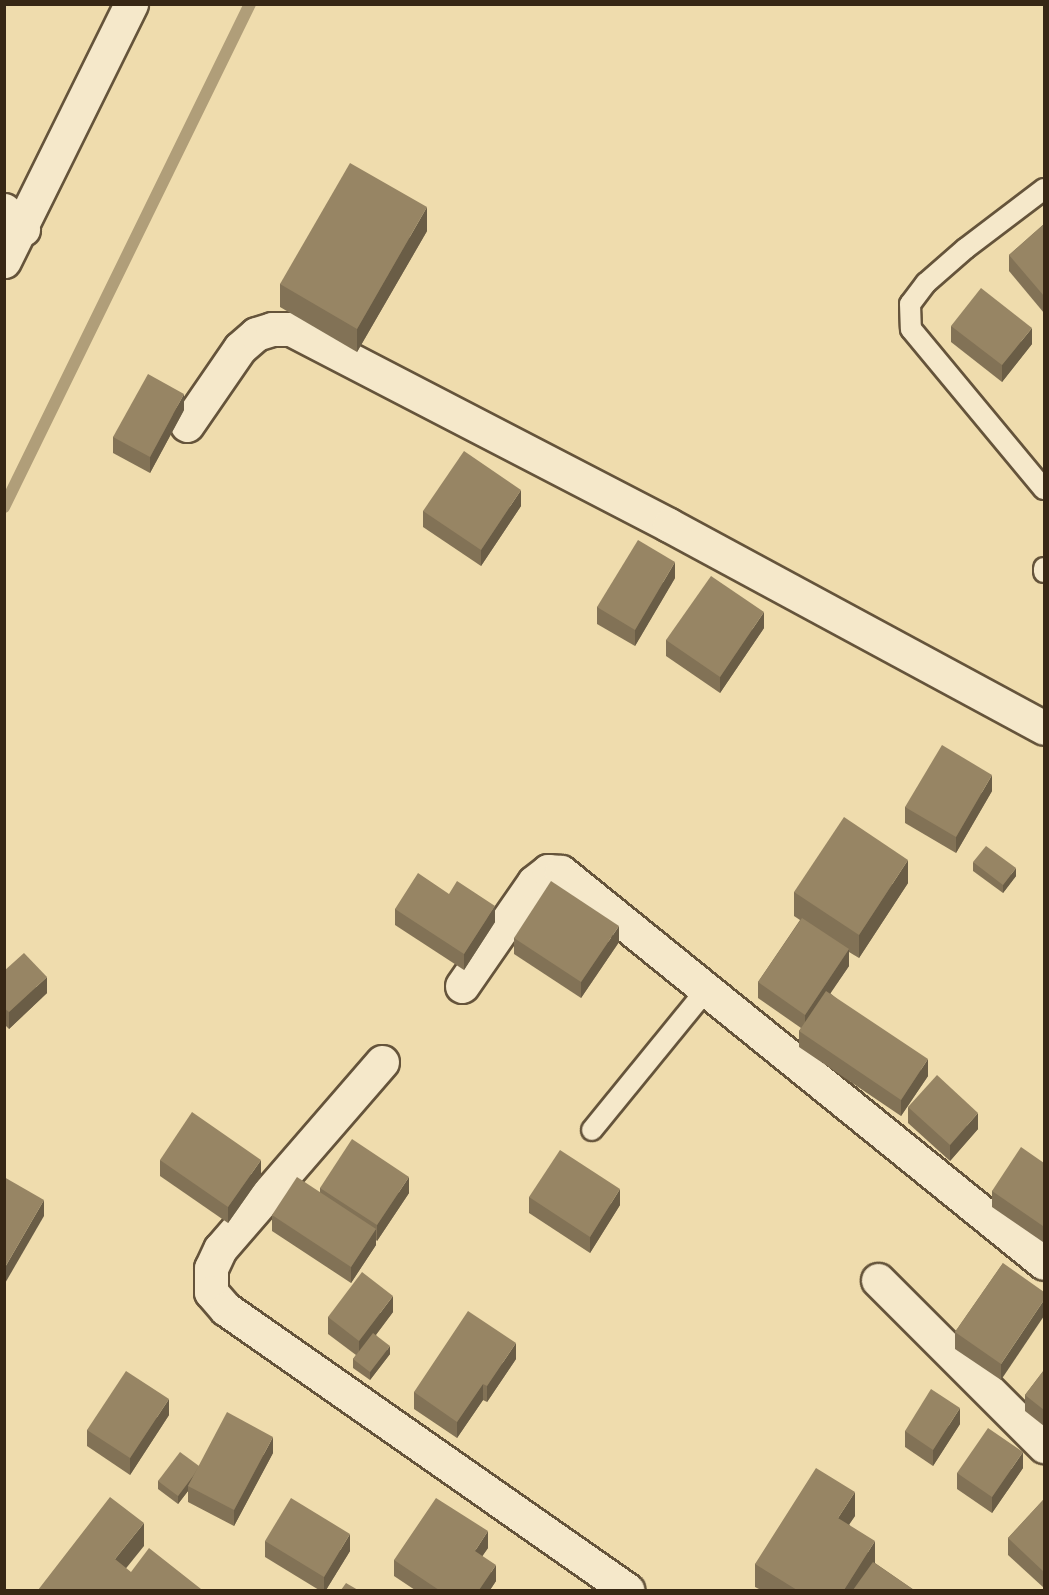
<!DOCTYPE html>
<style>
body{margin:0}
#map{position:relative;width:1049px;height:1595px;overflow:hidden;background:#efdcad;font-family:Vollkorn,serif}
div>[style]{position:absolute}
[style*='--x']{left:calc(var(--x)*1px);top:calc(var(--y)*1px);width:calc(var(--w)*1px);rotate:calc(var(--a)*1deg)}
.stream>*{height:12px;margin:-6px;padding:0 6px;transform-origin:6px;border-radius:6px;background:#b09e79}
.roads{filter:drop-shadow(2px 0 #65543b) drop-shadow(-2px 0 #65543b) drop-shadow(0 2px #65543b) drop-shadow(0 -2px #65543b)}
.lane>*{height:20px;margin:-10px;padding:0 10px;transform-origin:10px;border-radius:10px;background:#f5e8ca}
.street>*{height:33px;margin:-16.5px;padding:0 16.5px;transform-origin:16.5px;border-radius:16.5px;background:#f5e8ca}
.secondary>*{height:33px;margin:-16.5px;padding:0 16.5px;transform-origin:16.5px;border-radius:16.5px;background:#f5e8ca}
.wall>*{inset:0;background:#827256}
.shaded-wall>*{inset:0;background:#6a5d46}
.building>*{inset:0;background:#978564}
span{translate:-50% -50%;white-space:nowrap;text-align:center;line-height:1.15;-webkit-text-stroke:4.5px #f5e8ca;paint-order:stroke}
.frame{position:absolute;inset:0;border:6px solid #372715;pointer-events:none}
</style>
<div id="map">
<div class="stream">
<i style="--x:4;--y:507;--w:560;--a:-63.94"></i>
</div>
<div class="roads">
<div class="lane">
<i style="--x:1044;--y:189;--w:99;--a:142.8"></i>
<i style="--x:965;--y:249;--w:52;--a:138.9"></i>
<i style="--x:926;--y:283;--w:26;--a:127"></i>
<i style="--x:910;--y:304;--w:25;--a:88"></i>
<i style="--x:911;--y:329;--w:208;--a:50.3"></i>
<i style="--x:1044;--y:568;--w:4;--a:90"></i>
<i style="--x:592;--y:1130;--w:183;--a:-50.8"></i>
</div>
<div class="street">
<i style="--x:4;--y:210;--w:27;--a:45"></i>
<i style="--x:187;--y:425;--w:93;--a:-55.5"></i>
<i style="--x:240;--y:348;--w:21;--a:-41"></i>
<i style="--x:256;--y:334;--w:17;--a:-17"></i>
<i style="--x:272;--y:329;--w:19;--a:0"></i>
<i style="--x:291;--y:329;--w:426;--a:27.4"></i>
<i style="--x:669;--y:525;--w:426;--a:28.4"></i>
<i style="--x:462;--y:986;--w:126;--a:-55.3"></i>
<i style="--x:534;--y:882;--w:18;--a:-38"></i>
<i style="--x:548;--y:871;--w:13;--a:4"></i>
<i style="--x:561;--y:872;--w:621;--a:38.99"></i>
<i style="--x:382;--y:1062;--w:247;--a:130.9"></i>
<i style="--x:220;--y:1249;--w:21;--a:115"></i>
<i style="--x:211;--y:1268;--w:24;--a:90"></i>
<i style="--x:211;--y:1292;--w:23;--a:49"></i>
<i style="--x:226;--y:1309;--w:490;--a:35"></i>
<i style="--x:878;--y:1280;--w:235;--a:45"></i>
</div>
<div class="secondary">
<i style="--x:4;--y:261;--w:287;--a:-63.7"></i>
</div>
</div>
<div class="wall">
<i style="clip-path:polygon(1044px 224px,1044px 313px,1009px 271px,1009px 255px)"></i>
<i style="clip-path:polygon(427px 231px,357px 352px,280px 307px,280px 284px)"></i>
<i style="clip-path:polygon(951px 326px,1032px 344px,1002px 382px,951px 342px)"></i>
<i style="clip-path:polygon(184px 410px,150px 473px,113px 453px,113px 437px)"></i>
<i style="clip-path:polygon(521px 506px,481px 566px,423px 527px,423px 511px)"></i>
<i style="clip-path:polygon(675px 578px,635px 646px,597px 624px,597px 607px)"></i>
<i style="clip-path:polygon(764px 628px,720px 693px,666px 656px,666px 640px)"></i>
<i style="clip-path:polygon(992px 791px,956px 853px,905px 823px,905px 807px)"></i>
<i style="clip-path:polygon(973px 862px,1016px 876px,1003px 893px,973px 871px)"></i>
<i style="clip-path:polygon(908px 883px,859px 958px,849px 952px,849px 966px,830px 993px,928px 1076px,901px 1116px,799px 1047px,799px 1031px,801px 1028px,758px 998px,758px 982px,800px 920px,794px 916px,794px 892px)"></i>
<i style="clip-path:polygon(449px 894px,495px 922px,464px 970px,395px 925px,395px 909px)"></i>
<i style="clip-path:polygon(514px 938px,619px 942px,581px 998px,514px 954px)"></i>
<i style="clip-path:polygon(4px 971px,47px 993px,9px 1029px,4px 1024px)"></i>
<i style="clip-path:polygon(908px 1107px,978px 1129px,950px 1161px,908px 1123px)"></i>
<i style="clip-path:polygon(160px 1160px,261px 1176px,228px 1223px,160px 1176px)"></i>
<i style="clip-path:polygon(1044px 1163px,1043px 1242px,992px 1207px,992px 1191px)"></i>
<i style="clip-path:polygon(320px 1188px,409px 1193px,377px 1241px,376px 1240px,376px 1245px,351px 1283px,272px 1231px,272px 1215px,320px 1193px)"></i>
<i style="clip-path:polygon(529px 1197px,620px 1205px,590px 1253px,529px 1213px)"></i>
<i style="clip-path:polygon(1003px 1263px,1001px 1380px,955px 1349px,955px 1332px)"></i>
<i style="clip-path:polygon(393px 1312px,376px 1335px,390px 1354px,370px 1380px,353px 1368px,353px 1359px,356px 1355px,328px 1334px,328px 1317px)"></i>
<i style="clip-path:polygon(516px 1359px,487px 1402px,483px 1400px,457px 1438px,414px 1409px,414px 1392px)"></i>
<i style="clip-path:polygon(1044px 1370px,1044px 1426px,1025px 1411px,1025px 1395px)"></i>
<i style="clip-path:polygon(169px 1415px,130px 1475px,87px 1446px,87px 1430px)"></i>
<i style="clip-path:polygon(960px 1424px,933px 1466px,905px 1447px,905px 1431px)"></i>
<i style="clip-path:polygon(273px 1453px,234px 1526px,188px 1502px,188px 1491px,178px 1504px,158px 1489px,158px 1481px,199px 1466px)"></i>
<i style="clip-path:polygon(1023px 1468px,992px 1513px,957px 1489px,957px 1473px)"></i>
<i style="clip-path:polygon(1044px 1499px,1044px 1588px,1008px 1555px,1008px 1538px)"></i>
<i style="clip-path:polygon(855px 1516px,849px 1524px,875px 1563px,914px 1590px,761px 1590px,755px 1587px,755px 1564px)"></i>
<i style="clip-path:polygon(265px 1541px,350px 1551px,326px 1590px,319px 1590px,265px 1557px)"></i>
<i style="clip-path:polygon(488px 1548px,482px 1556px,496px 1581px,490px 1590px,415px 1590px,394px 1576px,394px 1560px)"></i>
</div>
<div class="shaded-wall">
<i style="clip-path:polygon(427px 207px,427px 231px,357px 352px,357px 329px)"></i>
<i style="clip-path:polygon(1032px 328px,1032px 344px,1002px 382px,1002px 365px)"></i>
<i style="clip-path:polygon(184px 394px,184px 410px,150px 473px,150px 457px)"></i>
<i style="clip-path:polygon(521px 490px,521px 506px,481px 566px,481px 550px)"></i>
<i style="clip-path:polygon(675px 562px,675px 578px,635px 646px,635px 630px)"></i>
<i style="clip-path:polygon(764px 612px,764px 628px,720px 693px,720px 677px)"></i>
<i style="clip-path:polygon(992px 775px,992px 791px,956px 853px,956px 837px)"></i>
<i style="clip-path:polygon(908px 860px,908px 883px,859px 958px,859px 935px)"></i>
<i style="clip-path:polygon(1016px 868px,1016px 876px,1003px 893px,1003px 885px)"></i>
<i style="clip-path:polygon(495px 906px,495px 922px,464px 970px,464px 954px)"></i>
<i style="clip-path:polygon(619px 926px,619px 942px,581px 998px,581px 982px)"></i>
<i style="clip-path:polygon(849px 949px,849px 966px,805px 1031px,805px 1015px)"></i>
<i style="clip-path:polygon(47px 977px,47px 993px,9px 1029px,9px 1012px)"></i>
<i style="clip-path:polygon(928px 1059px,928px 1076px,901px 1116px,901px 1100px)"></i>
<i style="clip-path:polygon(978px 1113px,978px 1129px,950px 1161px,950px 1145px)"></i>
<i style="clip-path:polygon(261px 1160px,261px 1176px,228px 1223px,228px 1207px)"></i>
<i style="clip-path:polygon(409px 1177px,409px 1193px,377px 1241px,377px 1225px)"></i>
<i style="clip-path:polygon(620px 1189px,620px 1205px,590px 1253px,590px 1237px)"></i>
<i style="clip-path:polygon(44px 1200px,44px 1216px,4px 1285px,4px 1269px)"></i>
<i style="clip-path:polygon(1044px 1224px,1044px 1240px,1043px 1242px,1043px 1226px)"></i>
<i style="clip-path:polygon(376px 1229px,376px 1245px,351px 1283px,351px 1267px)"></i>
<i style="clip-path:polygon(393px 1296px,393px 1312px,359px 1357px,359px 1341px)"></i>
<i style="clip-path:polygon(1044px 1300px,1044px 1316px,1001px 1380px,1001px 1364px)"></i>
<i style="clip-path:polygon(516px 1343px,516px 1359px,487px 1402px,487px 1386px)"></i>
<i style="clip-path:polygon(390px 1346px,390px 1354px,370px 1380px,370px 1372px)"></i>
<i style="clip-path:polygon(483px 1384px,483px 1400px,457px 1438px,457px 1422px)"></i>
<i style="clip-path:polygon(169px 1399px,169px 1415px,130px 1475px,130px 1458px)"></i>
<i style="clip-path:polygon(960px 1408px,960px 1424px,933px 1466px,933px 1450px)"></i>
<i style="clip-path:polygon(273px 1437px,273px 1453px,234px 1526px,234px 1510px)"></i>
<i style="clip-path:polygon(1023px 1452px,1023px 1468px,992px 1513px,992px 1497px)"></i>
<i style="clip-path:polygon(200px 1467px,188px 1486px,188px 1491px,178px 1504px,178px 1496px)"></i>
<i style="clip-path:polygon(855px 1492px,855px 1516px,838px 1541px,838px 1518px)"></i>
<i style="clip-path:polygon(144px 1523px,144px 1546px,115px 1582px,115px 1559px)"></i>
<i style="clip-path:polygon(488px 1531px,488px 1548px,475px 1567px,475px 1551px)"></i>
<i style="clip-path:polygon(350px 1534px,350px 1551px,326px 1590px,324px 1590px,324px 1577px)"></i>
<i style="clip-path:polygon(875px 1541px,875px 1564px,858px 1590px,844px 1590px)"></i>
<i style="clip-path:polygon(496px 1565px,496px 1581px,490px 1590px,479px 1590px)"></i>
</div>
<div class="building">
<i style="clip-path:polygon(350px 163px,427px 207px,357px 329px,280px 284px)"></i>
<i style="clip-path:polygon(1044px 224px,1044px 296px,1009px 255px)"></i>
<i style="clip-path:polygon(981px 288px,1032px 328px,1002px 365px,951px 326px)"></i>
<i style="clip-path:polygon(148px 374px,184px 394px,150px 457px,113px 437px)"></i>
<i style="clip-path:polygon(464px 451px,521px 490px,481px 550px,423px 511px)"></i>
<i style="clip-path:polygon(638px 540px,675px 562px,635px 630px,597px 607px)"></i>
<i style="clip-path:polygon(711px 576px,764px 612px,720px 677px,666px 640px)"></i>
<i style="clip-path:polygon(942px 745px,992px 775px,956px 837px,905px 807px)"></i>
<i style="clip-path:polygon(844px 817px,908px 860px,859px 935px,794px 892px)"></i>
<i style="clip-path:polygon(986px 846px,1016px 868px,1003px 885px,973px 862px)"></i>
<i style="clip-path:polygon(418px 873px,449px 894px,457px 881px,495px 906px,464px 954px,395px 909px)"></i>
<i style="clip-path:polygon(551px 881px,619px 926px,581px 982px,514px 938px)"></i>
<i style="clip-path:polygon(802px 918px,849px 949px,805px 1015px,758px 982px)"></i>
<i style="clip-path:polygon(24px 953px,47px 977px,9px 1012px,4px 1008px,4px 971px)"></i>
<i style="clip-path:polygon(826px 991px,928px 1059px,901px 1100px,799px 1031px)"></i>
<i style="clip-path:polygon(937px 1075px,978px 1113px,950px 1145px,908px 1107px)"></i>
<i style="clip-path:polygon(192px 1112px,261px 1160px,228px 1207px,160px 1160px)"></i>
<i style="clip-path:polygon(352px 1139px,409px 1177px,377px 1225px,320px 1188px)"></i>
<i style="clip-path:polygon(1021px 1147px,1044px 1163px,1044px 1224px,1043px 1226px,992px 1191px)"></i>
<i style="clip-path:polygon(560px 1150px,620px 1189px,590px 1237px,529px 1197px)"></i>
<i style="clip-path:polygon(4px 1177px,44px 1200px,4px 1269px)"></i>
<i style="clip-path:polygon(297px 1177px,376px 1229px,351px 1267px,272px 1215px)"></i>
<i style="clip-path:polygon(1003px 1263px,1044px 1292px,1044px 1300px,1001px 1364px,955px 1332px)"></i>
<i style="clip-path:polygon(362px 1272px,393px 1296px,359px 1341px,328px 1317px)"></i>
<i style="clip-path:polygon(468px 1311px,516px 1343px,487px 1386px,483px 1384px,457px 1422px,414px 1392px)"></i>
<i style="clip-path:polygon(373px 1333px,390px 1346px,370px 1372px,353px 1359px)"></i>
<i style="clip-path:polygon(1044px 1370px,1044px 1410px,1025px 1395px)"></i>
<i style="clip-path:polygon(126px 1371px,169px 1399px,130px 1458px,87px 1430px)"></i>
<i style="clip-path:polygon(931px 1389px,960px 1408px,933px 1450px,905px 1431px)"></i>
<i style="clip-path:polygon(227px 1412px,273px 1437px,234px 1510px,188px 1486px)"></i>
<i style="clip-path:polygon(988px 1428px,1023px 1452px,992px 1497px,957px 1473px)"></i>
<i style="clip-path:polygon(180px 1452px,199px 1466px,193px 1476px,178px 1496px,158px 1481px)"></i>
<i style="clip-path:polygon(816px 1468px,855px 1492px,838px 1518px,875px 1541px,844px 1590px,797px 1590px,755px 1564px)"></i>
<i style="clip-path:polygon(110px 1497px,144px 1523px,115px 1559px,131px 1572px,149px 1548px,201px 1589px,199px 1590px,38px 1590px)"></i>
<i style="clip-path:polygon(291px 1498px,350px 1534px,324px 1577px,265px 1541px)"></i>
<i style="clip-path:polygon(436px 1498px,488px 1531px,475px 1551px,496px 1565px,479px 1590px,439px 1590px,394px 1560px)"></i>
<i style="clip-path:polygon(1044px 1499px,1044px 1572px,1008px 1538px)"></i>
<i style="clip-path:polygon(873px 1562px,914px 1590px,853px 1590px)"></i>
<i style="clip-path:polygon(346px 1583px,358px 1590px,341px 1590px)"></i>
</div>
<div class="frame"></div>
</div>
